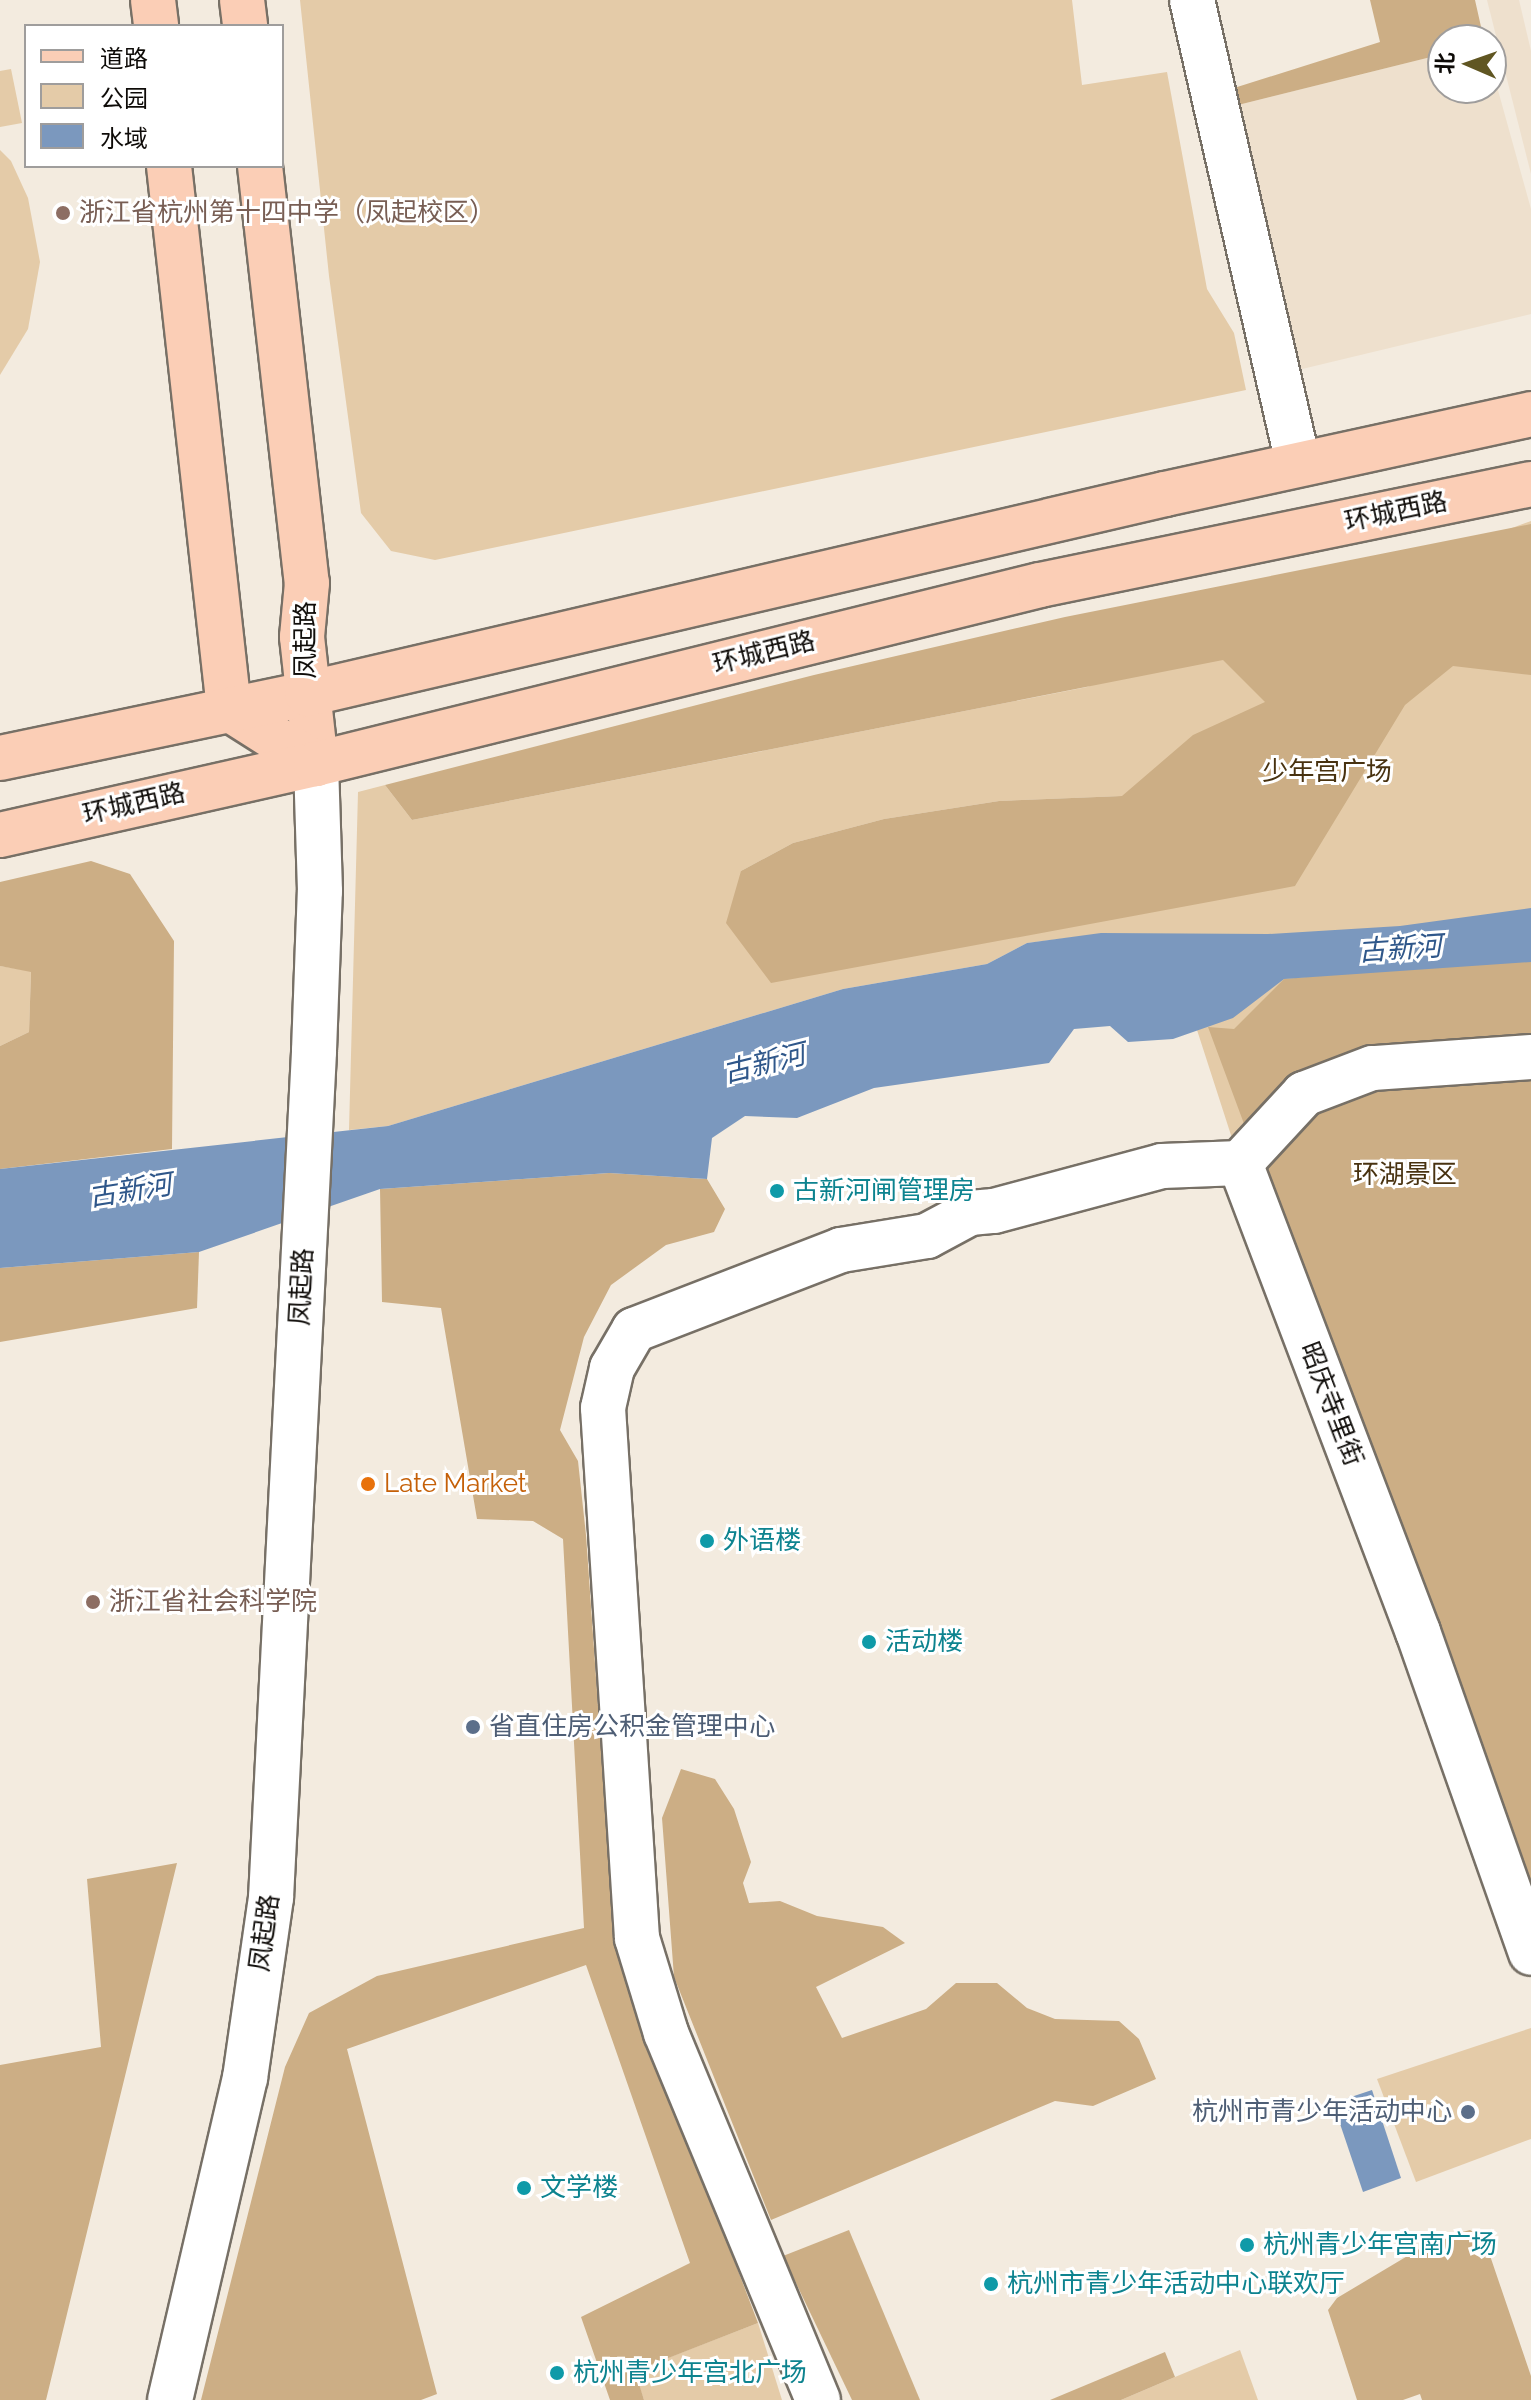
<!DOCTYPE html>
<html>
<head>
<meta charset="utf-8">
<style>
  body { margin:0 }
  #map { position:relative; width:1531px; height:2400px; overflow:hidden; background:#f3ebdf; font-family:Raleway,"Noto Sans SC",sans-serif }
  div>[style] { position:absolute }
  .commercial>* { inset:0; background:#eee0cd }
  .green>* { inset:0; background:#e4cba8 }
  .forest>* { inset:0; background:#ccae85 }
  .water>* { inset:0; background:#7b98be }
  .roads { filter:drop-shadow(2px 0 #777066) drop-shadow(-2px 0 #777066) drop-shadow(0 2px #777066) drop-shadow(0 -2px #777066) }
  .minor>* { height:44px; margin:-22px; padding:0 22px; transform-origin:22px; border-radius:22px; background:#fff }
  .major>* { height:44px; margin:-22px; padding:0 22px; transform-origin:22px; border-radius:22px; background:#fbceb6 }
  .dots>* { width:22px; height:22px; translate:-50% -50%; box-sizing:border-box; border:4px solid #fff; border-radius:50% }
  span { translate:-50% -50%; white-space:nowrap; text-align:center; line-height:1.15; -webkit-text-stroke:6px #fff; paint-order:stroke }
  .education-label { font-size:26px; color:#785e54 }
  .left { translate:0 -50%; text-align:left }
  .street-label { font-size:26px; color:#0e0b08 }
  .park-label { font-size:26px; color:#483210 }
  .culture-label { font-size:26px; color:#0d838f }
  .food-label { font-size:26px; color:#c56008 }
  .service-label { font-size:26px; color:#4e5e75 }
  .right { translate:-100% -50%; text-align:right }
  .water-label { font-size:28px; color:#2f578a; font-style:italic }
  .legend { position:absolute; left:24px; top:24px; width:260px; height:144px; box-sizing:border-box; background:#fff; border:2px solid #9f9d9c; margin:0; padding:10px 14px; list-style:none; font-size:24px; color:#0e0b08 }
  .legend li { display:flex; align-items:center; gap:16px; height:40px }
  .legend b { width:40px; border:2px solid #9f9d9c }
  .north { position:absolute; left:1427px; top:24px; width:80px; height:80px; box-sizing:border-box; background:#fff; border:2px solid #9f9d9c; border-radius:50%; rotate:272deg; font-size:22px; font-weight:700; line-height:32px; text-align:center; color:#0e0b08 }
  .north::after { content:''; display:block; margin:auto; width:28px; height:36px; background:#605622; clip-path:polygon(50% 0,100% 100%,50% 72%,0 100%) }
</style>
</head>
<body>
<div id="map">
  <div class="commercial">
    <div style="clip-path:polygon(1487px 0,1519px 0,1531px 51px,1531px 174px)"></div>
    <div style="clip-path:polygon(1443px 54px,1443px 88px,1491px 88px,1491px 65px,1531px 209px,1531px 314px,1298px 370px,1238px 105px)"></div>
  </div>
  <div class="green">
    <div style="clip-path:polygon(300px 0,1072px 0,1082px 85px,1167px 72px,1207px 289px,1234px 333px,1246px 390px,435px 560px,391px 551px,361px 513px,329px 276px)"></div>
    <div style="clip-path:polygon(11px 69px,22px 123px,0 127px,0 71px)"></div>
    <div style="clip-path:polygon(0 150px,11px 161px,28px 198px,40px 262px,28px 329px,0 375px)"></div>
    <div style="clip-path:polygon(evenodd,1531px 521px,1531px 1953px,1240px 1163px,1166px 934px,1101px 934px,1027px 943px,987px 964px,843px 989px,388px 1126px,349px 1130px,358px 792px,385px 785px,412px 820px,1087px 687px,1531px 521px,1122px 796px,741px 871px,793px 843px,884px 819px,999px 801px,1122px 796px)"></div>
    <div style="clip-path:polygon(0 966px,31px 971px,29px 1032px,0 1046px)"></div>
    <div style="clip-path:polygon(1531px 2028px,1531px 2139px,1416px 2182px,1377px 2079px)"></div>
    <div style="clip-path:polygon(758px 2323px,782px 2400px,644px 2400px,634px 2371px)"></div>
    <div style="clip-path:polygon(1240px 2350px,1258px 2400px,1121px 2400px,1175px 2377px)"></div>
  </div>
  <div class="forest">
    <div style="clip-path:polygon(1370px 0,1475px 0,1484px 40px,1443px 40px,1443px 54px,1238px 105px,1234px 88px,1380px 42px)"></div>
    <div style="clip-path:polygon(1531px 524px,1531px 675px,1453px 666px,1405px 705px,1295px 886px,771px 983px,726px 923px,741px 871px,793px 843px,884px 819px,999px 801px,1122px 796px,1193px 735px,1265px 702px,1223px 660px,412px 820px,385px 785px,814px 675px,1065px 617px)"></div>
    <div style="clip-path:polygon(91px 861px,130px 874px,174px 941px,172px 1149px,0 1169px,0 1046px,29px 1032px,31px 972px,0 966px,0 882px)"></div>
    <div style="clip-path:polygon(1500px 960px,1531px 962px,1531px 1895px,1208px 1027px,1234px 1029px,1284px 979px)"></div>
    <div style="clip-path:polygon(609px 1173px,707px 1179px,725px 1209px,714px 1232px,666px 1245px,611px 1285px,584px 1337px,560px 1430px,578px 1461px,586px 1535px,615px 1948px,758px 2323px,635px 2371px,644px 2400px,610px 2400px,581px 2317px,690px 2263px,586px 1965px,347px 2049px,437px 2394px,421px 2400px,201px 2400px,285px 2067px,309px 2013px,377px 1976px,584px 1928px,563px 1539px,533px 1521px,477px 1519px,441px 1308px,382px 1302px,380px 1189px)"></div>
    <div style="clip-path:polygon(199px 1252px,197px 1308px,0 1342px,0 1268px)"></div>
    <div style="clip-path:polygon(681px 1769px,715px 1779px,734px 1809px,751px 1862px,743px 1883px,749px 1903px,780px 1901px,817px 1916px,883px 1927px,905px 1943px,816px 1987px,842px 2038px,926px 2009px,956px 1983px,997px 1983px,1027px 2008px,1055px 2019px,1119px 2021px,1139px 2039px,1156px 2079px,1093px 2106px,1055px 2101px,771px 2220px,674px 1977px,662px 1818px)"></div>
    <div style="clip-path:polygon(177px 1863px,46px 2400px,0 2400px,0 2065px,101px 2047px,87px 1879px)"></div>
    <div style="clip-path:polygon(849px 2230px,920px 2400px,852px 2400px,783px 2256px)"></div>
    <div style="clip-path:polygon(1470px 2230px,1484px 2238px,1531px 2376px,1531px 2400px,1422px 2400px,1420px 2394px,1403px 2400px,1357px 2400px,1328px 2310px,1337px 2298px,1436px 2239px)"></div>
    <div style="clip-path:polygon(1165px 2352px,1175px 2377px,1121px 2400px,1050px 2400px)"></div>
  </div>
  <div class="water">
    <div style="clip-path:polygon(1531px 908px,1531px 962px,1284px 979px,1233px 1018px,1173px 1039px,1128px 1042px,1110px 1026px,1074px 1029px,1049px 1063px,874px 1088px,797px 1118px,745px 1116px,712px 1138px,707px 1179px,609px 1173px,380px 1189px,199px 1252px,0 1268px,0 1169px,388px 1126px,843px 989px,987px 964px,1027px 943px,1101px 933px,1268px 934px,1400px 926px)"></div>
    <div style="clip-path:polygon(1372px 2090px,1401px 2178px,1363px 2192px,1333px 2103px)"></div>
  </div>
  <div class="roads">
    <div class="minor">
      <div style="left:1192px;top:0;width:475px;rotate:77.1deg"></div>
      <div style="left:1531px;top:1057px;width:159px;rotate:176deg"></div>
      <div style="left:1372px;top:1068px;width:73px;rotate:159.1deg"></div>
      <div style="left:1304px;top:1094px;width:94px;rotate:132.8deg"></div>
      <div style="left:1240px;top:1163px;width:502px;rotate:69.22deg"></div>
      <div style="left:1418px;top:1632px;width:340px;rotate:70.6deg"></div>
      <div style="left:170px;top:2400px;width:331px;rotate:-76.9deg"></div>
      <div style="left:245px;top:2078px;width:182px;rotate:-81.8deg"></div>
      <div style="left:271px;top:1898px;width:848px;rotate:-87.09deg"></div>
      <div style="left:314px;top:1051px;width:160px;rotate:-87.9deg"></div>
      <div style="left:320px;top:891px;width:127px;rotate:-91.8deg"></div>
      <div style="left:818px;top:2400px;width:397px;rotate:-112.5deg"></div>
      <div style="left:666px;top:2033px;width:99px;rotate:-107deg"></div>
      <div style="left:637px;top:1938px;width:531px;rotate:-93.67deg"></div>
      <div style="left:603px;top:1408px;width:41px;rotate:-77.3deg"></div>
      <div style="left:612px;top:1368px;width:44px;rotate:-59.9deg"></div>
      <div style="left:634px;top:1330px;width:222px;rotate:-21.1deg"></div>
      <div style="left:841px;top:1250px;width:87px;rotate:-9.2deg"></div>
      <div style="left:927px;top:1236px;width:49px;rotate:-28.1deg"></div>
      <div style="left:970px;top:1213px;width:24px;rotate:-5deg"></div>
      <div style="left:994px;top:1211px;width:174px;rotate:-15deg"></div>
      <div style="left:1162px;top:1166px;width:78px;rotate:-2.2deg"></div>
    </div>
    <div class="major">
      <div style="left:153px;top:0;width:26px;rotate:83deg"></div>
      <div style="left:242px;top:0;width:26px;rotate:83deg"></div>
      <div style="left:169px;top:166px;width:546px;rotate:83.69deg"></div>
      <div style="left:260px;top:166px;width:420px;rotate:83.6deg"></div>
      <div style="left:307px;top:583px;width:54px;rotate:95.3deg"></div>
      <div style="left:302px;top:637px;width:128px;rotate:83.7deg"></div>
      <div style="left:229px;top:709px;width:103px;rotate:32.3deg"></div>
      <div style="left:0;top:758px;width:314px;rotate:-11.8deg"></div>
      <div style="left:307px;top:694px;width:881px;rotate:-13.12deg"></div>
      <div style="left:1165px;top:494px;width:375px;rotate:-12.3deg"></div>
      <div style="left:0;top:835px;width:324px;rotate:-12.7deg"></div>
      <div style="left:316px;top:764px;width:746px;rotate:-13.89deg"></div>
      <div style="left:1040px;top:585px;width:501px;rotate:-11.62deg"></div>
    </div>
  </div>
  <div class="dots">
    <div style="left:63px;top:213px;background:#8d6e63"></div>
    <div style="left:777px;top:1191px;background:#0f9aa8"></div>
    <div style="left:368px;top:1484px;background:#e8710a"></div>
    <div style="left:707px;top:1541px;background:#0f9aa8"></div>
    <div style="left:93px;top:1602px;background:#8d6e63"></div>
    <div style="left:869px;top:1642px;background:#0f9aa8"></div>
    <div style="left:473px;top:1727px;background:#5c6f8a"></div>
    <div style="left:1468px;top:2112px;background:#5c6f8a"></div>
    <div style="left:524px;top:2188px;background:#0f9aa8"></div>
    <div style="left:1247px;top:2245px;background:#0f9aa8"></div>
    <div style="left:991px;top:2284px;background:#0f9aa8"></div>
    <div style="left:557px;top:2373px;background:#0f9aa8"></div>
  </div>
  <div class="education-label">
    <span class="left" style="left:79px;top:213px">浙江省杭州第十四中学（凤起校区）</span>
    <span class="left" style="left:109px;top:1602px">浙江省社会科学院</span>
  </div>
  <div class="street-label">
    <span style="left:1396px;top:512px;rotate:-12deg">环城西路</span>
    <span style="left:306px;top:640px;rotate:-90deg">凤起路</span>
    <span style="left:764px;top:653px;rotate:-14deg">环城西路</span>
    <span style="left:134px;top:804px;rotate:-13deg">环城西路</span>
    <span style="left:302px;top:1287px;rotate:-87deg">凤起路</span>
    <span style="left:1331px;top:1404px;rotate:69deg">昭庆寺里街</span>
    <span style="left:265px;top:1933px;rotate:-82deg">凤起路</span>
  </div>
  <div class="park-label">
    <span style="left:1327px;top:772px">少年宫广场</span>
    <span style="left:1405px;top:1175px">环湖景区</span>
  </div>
  <div class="culture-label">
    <span class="left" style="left:793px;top:1191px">古新河闸管理房</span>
    <span class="left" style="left:723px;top:1541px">外语楼</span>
    <span class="left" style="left:885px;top:1642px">活动楼</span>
    <span class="left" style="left:540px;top:2188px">文学楼</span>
    <span class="left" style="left:1263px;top:2245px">杭州青少年宫南广场</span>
    <span class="left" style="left:1007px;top:2284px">杭州市青少年活动中心联欢厅</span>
    <span class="left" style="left:573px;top:2373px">杭州青少年宫北广场</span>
  </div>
  <div class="food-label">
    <span class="left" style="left:384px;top:1484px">Late Market</span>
  </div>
  <div class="service-label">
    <span class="left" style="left:489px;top:1727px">省直住房公积金管理中心</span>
    <span class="right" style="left:1452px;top:2112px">杭州市青少年活动中心</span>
  </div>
  <div class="water-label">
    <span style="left:1400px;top:949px;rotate:-4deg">古新河</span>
    <span style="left:764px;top:1064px;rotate:-14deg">古新河</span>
    <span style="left:130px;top:1191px;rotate:-9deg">古新河</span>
  </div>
  <ul class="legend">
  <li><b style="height:10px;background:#fbceb6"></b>道路</li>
  <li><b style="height:22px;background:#e4cba8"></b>公园</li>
  <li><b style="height:22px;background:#7b98be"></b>水域</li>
  </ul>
  <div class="north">北</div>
</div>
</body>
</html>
